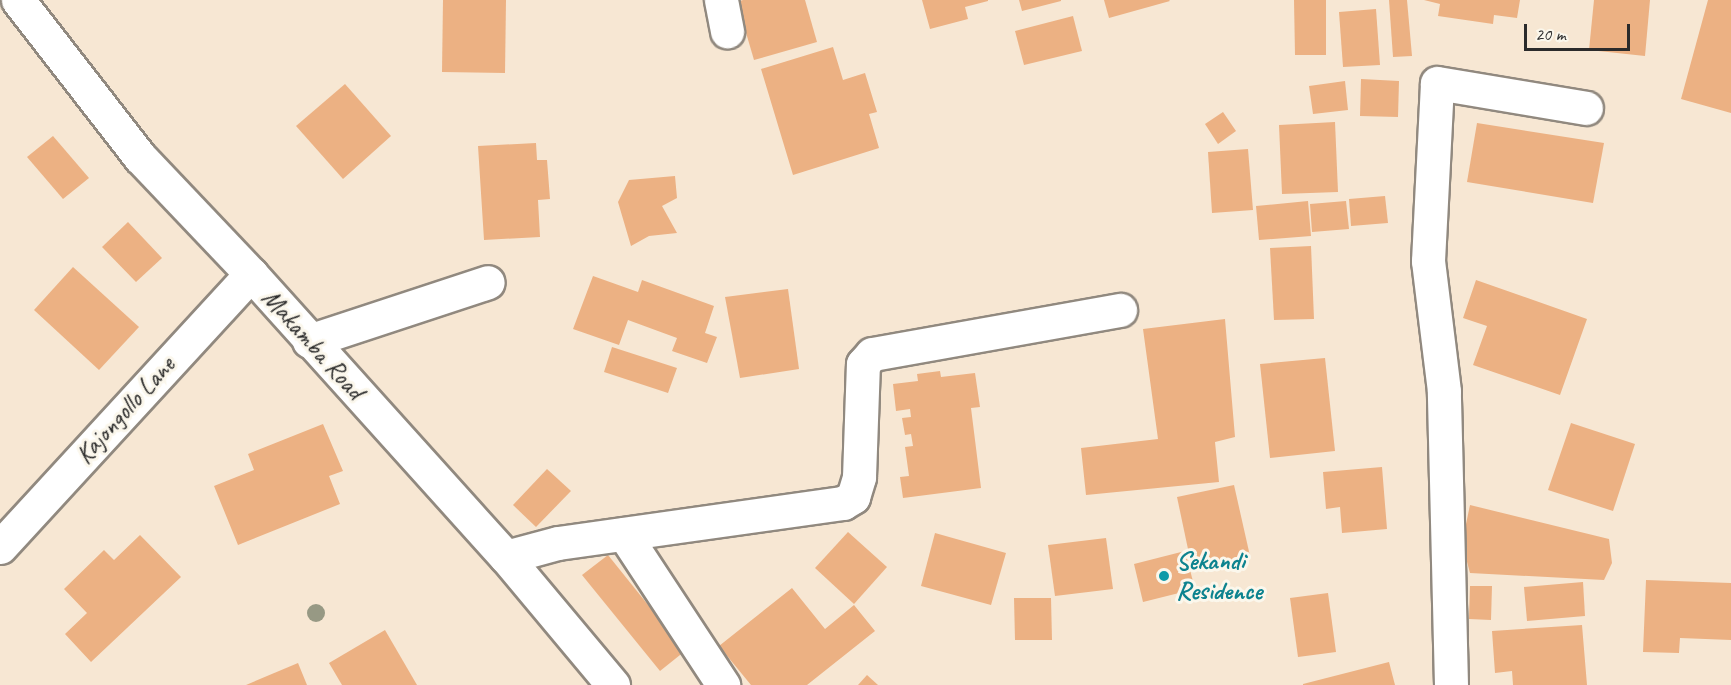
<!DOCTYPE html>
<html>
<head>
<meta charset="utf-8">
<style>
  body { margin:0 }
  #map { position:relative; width:1731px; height:685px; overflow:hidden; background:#f7e7d3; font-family:Caveat,sans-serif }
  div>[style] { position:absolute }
  .building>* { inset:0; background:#ecb183 }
  .roads { filter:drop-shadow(2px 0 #91897f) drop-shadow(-2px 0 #91897f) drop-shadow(0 2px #91897f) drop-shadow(0 -2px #91897f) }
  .minor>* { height:33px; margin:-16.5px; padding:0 16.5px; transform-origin:16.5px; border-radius:16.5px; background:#fff }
  .trees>* { width:18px; height:18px; margin:-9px; border-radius:50%; background:#979984 }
  .dots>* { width:16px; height:16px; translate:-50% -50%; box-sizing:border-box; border:3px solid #fbf7ec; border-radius:50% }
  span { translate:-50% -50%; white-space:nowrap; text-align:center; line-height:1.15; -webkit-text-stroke:6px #fbf7ec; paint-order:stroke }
  .street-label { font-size:26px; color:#2b2b2b }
  .culture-label { font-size:26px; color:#0d838f; font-weight:700 }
  .left { translate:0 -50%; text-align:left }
  .scale { position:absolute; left:1524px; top:24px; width:106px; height:27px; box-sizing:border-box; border:3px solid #2b2b2b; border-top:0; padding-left:8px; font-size:18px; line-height:21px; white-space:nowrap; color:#2b2b2b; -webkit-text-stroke:4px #fbf7ec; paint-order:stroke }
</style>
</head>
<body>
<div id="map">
  <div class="building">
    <div style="clip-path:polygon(443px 0,506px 0,505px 73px,442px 72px)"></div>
    <div style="clip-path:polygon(743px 0,805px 0,817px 42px,754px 60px,737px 2px)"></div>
    <div style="clip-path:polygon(922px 0,988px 0,988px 1px,965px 7px,968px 19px,930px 29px)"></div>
    <div style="clip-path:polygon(1019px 0,1061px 0,1061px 1px,1022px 11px)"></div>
    <div style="clip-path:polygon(1104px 0,1169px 0,1170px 1px,1109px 18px)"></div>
    <div style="clip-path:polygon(1294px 0,1326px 0,1326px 55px,1295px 55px)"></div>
    <div style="clip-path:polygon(1389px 0,1407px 0,1412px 56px,1393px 57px)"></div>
    <div style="clip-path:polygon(1424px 0,1520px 0,1517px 18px,1494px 15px,1493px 24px,1438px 16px,1440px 4px)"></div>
    <div style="clip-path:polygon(1594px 0,1650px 0,1645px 56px,1589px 50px)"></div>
    <div style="clip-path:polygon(1708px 0,1731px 0,1731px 113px,1681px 99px)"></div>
    <div style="clip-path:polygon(1376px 9px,1380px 65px,1343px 67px,1339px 12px)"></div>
    <div style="clip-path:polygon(1073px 16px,1082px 51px,1024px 65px,1015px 31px)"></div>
    <div style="clip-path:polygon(833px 47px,843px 80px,865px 73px,877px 112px,869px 114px,879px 148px,793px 175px,761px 69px)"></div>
    <div style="clip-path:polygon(1361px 79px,1399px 81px,1398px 117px,1360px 116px)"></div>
    <div style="clip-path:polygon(1345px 81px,1348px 110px,1313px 114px,1309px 86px)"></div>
    <div style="clip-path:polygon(345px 84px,391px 136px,343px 179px,296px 126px)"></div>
    <div style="clip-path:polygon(1223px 112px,1236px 131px,1218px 144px,1205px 124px)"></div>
    <div style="clip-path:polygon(1335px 122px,1338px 192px,1282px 194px,1279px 125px)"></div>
    <div style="clip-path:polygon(1477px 123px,1604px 143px,1593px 203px,1467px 182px)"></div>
    <div style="clip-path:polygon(53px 136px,89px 178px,63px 199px,27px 157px)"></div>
    <div style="clip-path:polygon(536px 143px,537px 160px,547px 160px,550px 199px,538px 200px,540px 237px,484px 240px,478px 146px)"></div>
    <div style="clip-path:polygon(1248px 149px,1253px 210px,1212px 213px,1208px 152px)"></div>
    <div style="clip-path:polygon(675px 176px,677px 198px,662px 206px,677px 233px,649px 236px,631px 246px,618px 202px,629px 180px)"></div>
    <div style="clip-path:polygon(1385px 196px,1388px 223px,1351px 226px,1349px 199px)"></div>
    <div style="clip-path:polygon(1308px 201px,1311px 236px,1259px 240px,1256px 206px)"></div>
    <div style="clip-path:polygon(1346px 201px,1349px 229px,1312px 232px,1310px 204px)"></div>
    <div style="clip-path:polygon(128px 222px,162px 258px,136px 282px,102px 247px)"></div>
    <div style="clip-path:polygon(1311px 246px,1314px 319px,1274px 320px,1270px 248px)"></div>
    <div style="clip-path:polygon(73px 267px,139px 327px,99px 370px,34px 310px)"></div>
    <div style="clip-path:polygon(593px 276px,638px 292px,642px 280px,714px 306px,705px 333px,717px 337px,707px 363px,672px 351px,677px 338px,628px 320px,619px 345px,573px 329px)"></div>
    <div style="clip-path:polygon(1476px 280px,1587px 319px,1560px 395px,1473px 365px,1487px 326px,1463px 318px)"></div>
    <div style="clip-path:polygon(788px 289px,799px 369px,740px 378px,725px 297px)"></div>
    <div style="clip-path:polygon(1225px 319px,1235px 437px,1215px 442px,1219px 482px,1086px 495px,1081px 448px,1158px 439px,1143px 329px)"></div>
    <div style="clip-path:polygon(612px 347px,677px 368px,668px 393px,604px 372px)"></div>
    <div style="clip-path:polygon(1325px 358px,1335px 451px,1270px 458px,1260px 364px)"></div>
    <div style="clip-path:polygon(940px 371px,941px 377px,975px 373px,980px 407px,971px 408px,981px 488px,903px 498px,900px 477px,909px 476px,905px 447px,913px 446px,911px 434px,905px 435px,902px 418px,911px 417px,910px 409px,896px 411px,893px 384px,918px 381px,917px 374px)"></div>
    <div style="clip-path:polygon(1571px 423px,1635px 444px,1613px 511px,1548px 490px)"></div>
    <div style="clip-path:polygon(323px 424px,343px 471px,329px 476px,340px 504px,238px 545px,214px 486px,254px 470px,248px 454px)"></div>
    <div style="clip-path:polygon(1382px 467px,1387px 529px,1342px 533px,1340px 507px,1326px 509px,1323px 472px)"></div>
    <div style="clip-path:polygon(547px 469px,571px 491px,536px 527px,513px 505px)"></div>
    <div style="clip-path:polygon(1234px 485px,1250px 556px,1192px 568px,1177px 497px)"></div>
    <div style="clip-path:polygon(1470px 505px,1609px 539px,1612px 563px,1604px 580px,1470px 573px,1462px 543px)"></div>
    <div style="clip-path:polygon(848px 532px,887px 567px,854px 604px,815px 568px)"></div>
    <div style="clip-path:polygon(935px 533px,1006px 553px,991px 605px,921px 586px)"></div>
    <div style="clip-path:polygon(140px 535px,181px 577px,91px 662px,65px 634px,87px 613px,64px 589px,104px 550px,114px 560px)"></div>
    <div style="clip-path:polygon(1106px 538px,1113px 589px,1055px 596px,1048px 545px)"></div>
    <div style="clip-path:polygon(1185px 551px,1195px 589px,1143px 602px,1134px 564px)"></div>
    <div style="clip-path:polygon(608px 555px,685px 651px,660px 671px,582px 575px)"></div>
    <div style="clip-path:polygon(1646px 580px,1731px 583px,1731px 640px,1680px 638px,1679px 653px,1643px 652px)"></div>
    <div style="clip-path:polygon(1583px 582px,1585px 616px,1527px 621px,1524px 587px)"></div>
    <div style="clip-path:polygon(1470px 586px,1492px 586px,1491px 620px,1469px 619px)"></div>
    <div style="clip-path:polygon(792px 588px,825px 629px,854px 605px,875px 631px,807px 685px,751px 685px,719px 646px)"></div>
    <div style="clip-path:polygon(1328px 593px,1336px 652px,1298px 657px,1290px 598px)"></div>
    <div style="clip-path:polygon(1014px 598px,1051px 598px,1052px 640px,1015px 640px)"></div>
    <div style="clip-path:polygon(1582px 625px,1587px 685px,1513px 685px,1512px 671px,1495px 673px,1492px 631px)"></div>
    <div style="clip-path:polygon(385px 630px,417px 685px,342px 685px,329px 663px)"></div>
    <div style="clip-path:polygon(1389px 662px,1395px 685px,1303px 685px,1303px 684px)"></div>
    <div style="clip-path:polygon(298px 663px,307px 685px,246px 685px)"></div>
    <div style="clip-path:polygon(867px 675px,878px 685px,858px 685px)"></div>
  </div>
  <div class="roads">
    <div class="minor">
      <div style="left:18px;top:0;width:199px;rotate:52.2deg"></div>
      <div style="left:140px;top:157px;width:161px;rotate:46.5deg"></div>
      <div style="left:251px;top:274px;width:381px;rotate:48deg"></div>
      <div style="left:506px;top:557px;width:167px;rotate:50.1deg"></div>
      <div style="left:721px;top:0;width:32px;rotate:79deg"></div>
      <div style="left:309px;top:341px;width:188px;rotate:-18.2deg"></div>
      <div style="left:624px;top:534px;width:181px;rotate:56.7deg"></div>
      <div style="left:0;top:547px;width:371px;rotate:-47.4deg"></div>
      <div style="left:506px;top:557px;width:54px;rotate:-15.1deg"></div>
      <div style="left:558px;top:543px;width:288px;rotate:-8deg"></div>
      <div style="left:843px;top:503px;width:12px;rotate:-31deg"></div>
      <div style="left:853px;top:497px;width:21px;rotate:-73deg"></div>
      <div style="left:859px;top:477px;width:113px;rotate:-88deg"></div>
      <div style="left:863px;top:364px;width:13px;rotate:-48deg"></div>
      <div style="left:872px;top:354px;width:252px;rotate:-10.1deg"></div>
      <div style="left:1451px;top:685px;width:294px;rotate:-91.4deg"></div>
      <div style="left:1444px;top:391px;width:131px;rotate:-97deg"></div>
      <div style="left:1428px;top:261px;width:178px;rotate:-87.1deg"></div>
      <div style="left:1437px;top:83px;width:151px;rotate:9.5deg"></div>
    </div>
  </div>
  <div class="trees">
    <div style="left:316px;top:613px"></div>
  </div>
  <div class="dots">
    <div style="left:1164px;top:576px;background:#0f9aa8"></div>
  </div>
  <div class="street-label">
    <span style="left:313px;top:344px;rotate:48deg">Makamba Road</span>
    <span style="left:125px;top:410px;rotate:-48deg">Kajongollo Lane</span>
  </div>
  <div class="culture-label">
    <span class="left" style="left:1176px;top:576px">Sekandi<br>Residence</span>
  </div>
  <div class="scale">20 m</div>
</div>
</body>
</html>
